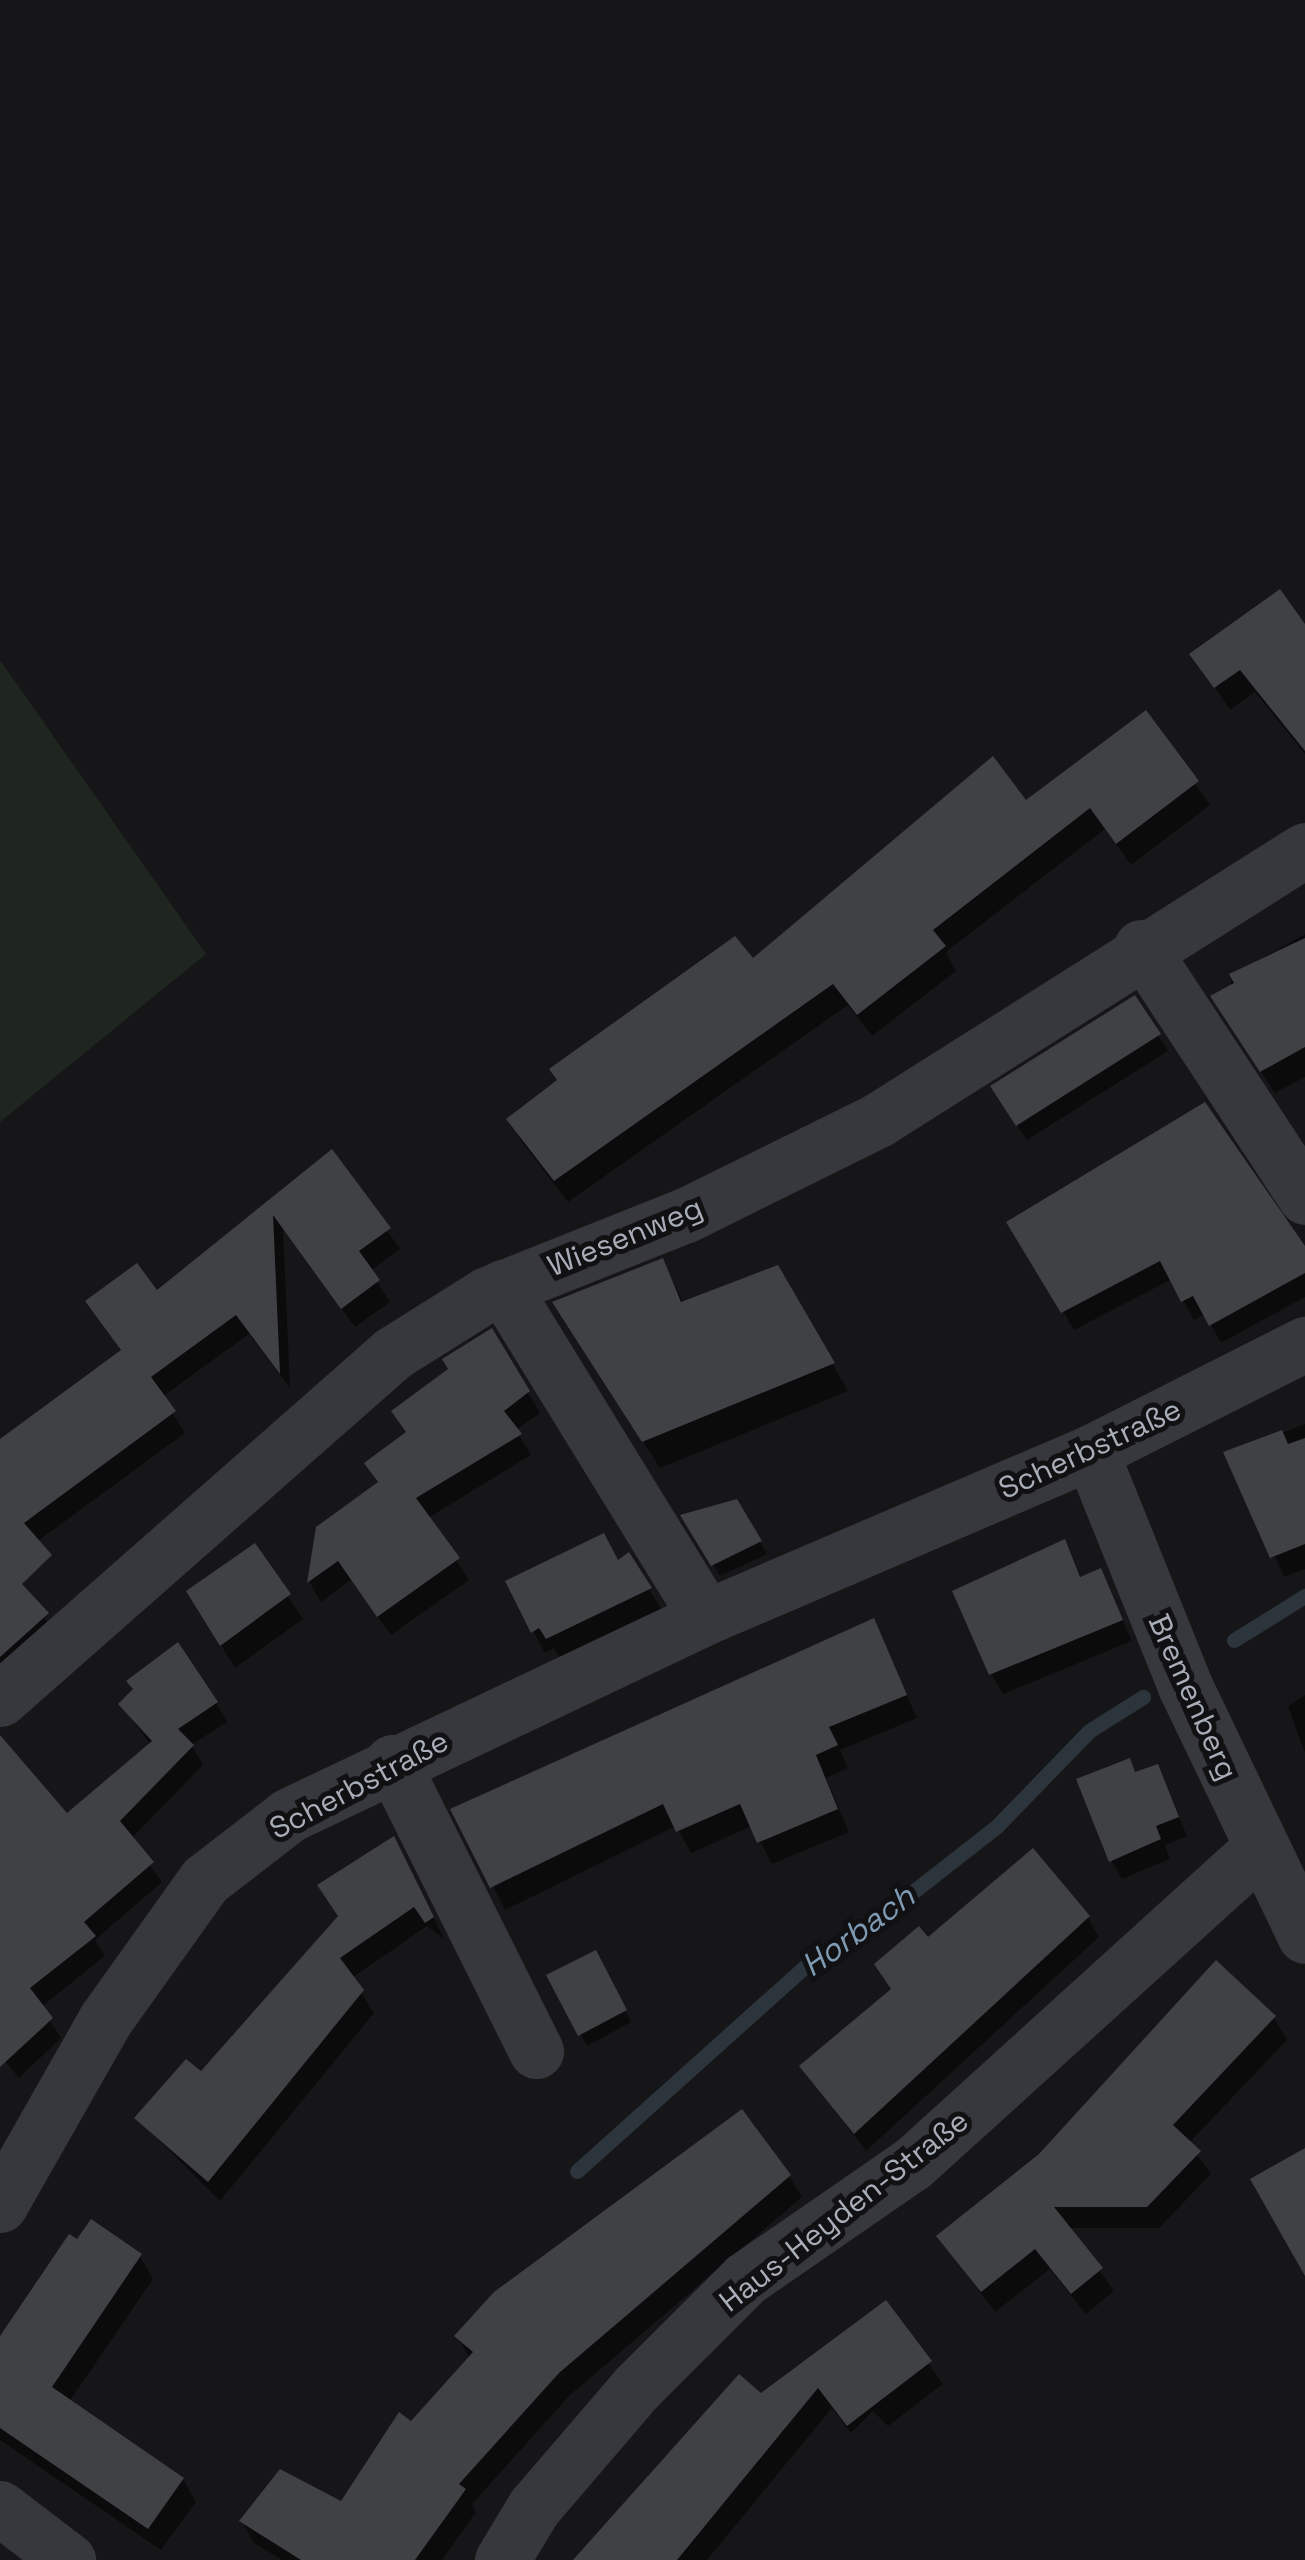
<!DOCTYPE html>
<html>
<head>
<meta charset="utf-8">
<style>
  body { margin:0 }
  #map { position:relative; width:1305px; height:2560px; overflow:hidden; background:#161618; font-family:"Space Grotesk",sans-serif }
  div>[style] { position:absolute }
  .green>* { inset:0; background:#1e261f }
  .shadow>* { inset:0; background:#0007 }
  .stream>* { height:15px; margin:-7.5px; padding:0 7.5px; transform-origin:7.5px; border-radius:7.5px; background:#2c353c }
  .building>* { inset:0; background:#404145 }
  .minor>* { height:55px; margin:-27.5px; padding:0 27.5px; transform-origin:27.5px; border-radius:27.5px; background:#37383d }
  span { translate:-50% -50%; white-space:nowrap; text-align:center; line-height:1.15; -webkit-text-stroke:10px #111113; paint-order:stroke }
  .street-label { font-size:30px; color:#a8adb8 }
  .water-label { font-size:32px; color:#7f9bb3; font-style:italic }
</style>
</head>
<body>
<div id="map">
  <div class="green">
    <div style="clip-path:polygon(0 660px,206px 954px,0 1122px)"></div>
  </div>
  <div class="shadow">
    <div style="clip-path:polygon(1305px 627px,1305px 754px,1255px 692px,1230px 710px,1193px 654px)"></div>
    <div style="clip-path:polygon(1145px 714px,1210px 805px,1131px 865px,1105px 829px,946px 952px,956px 971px,872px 1036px,848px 1005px,568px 1202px,522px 1142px,509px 1119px,752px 962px,1025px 803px)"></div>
    <div style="clip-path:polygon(1305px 934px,1305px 1077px,1275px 1093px,1226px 1019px,1232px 975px)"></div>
    <div style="clip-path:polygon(1134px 998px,1168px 1051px,1027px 1140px,1002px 1103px)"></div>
    <div style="clip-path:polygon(332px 1152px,400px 1249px,370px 1271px,390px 1302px,355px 1327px,283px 1228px,290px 1388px,249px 1334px,162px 1397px,185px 1433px,16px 1557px,0 1539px,0 1477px,122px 1352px,88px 1301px,157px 1294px)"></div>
    <div style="clip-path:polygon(1010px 1222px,1305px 1253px,1305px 1297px,1221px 1343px,1205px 1314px,1194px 1320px,1172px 1279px,1074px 1330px)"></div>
    <div style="clip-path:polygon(662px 1261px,684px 1303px,777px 1268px,848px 1391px,660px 1468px,571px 1330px)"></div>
    <div style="clip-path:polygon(491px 1331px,540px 1413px,516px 1430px,531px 1455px,428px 1518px,469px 1580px,391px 1635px,351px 1580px,321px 1602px,310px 1583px,318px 1528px,379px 1484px,367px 1464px,407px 1434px)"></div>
    <div style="clip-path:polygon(1305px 1424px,1305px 1569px,1284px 1577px,1227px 1454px)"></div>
    <div style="clip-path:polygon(736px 1502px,767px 1554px,720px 1576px,684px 1517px)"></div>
    <div style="clip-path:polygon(1064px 1543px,1082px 1579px,1100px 1571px,1132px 1641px,1003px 1694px,991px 1674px)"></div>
    <div style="clip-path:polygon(254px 1546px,303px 1619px,235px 1668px,203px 1615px)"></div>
    <div style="clip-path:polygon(628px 1555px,662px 1610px,560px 1659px,554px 1648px,545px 1653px,533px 1631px)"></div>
    <div style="clip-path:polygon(0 1565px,59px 1636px,0 1691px)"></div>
    <div style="clip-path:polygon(873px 1621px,917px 1718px,840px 1750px,848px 1768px,826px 1778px,849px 1832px,772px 1864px,752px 1826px,691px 1853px,676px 1826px,505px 1910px,454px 1810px)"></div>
    <div style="clip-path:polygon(1305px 1695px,1305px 1753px,1288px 1706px)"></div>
    <div style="clip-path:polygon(216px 1703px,227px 1722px,191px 1745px,203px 1765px,131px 1839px,162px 1882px,95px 1940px,105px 1956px,41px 2007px,61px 2038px,19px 2078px,0 2055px,0 1748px,67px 1817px,151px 1745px,121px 1704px)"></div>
    <div style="clip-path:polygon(1129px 1761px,1136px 1774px,1157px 1767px,1187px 1836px,1165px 1845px,1170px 1859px,1122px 1879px,1111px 1860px)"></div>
    <div style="clip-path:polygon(405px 1859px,444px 1939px,427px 1926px,352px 1978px,374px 2013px,220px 2201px,137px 2118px,201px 2075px)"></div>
    <div style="clip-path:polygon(1088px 1918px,1099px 1937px,866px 2151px,802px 2067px,893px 1991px,928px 1941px)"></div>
    <div style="clip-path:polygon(595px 1954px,631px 2022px,587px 2046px,550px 1976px)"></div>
    <div style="clip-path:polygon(1274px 2018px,1287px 2040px,1189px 2143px,1211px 2174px,1159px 2228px,1068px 2228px,1114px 2291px,1086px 2314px,1050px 2269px,995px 2312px,939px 2237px)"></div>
    <div style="clip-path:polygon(789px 2176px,802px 2197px,570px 2395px,472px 2504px,476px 2512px,442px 2560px,282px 2560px,254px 2543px,242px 2521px,342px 2504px,470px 2359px,457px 2337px)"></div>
    <div style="clip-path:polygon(140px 2256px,153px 2279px,69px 2402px,183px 2479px,196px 2502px,161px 2550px,0 2440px,0 2340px)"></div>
    <div style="clip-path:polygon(886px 2303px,943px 2384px,888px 2426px,873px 2411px,851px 2433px,832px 2408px,707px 2560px,574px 2560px,761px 2396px)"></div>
  </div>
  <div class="stream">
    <div style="left:1234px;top:1640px;width:84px;rotate:-31.8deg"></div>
    <div style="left:577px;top:2171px;width:313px;rotate:-41.9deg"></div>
    <div style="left:810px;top:1962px;width:23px;rotate:-18deg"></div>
    <div style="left:832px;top:1955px;width:209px;rotate:-38deg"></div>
    <div style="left:997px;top:1826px;width:132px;rotate:-45.9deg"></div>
    <div style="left:1089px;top:1731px;width:64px;rotate:-32.2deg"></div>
  </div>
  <div class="building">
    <div style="clip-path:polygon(1280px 589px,1305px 624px,1305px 751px,1240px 670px,1214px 688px,1189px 654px)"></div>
    <div style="clip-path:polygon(1146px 710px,1199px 781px,1116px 844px,1090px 808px,933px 930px,946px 946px,857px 1015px,833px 984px,554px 1181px,506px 1119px,557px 1080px,549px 1069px,735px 936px,753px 958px,993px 756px,1026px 800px)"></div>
    <div style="clip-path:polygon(1305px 938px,1305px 1047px,1260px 1072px,1210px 996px,1234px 983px,1229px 974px)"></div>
    <div style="clip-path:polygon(1135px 995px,1161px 1034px,1016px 1126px,990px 1086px)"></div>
    <div style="clip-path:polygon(1205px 1102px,1305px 1246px,1305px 1273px,1209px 1326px,1193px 1296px,1181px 1302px,1160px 1261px,1061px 1313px,1006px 1222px)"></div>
    <div style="clip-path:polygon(332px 1149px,391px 1228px,359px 1251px,380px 1280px,341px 1309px,273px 1215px,280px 1374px,236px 1315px,151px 1377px,176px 1411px,24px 1523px,52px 1555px,22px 1584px,49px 1613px,0 1657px,0 1439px,121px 1350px,85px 1301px,137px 1263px,157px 1290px)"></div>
    <div style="clip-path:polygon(663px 1258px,681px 1302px,778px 1265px,835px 1363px,642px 1442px,552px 1302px)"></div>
    <div style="clip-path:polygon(492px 1328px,530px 1391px,504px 1411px,522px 1434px,416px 1498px,460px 1558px,377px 1617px,338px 1561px,307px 1583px,316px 1527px,378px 1482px,364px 1463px,406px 1432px,391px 1411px,448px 1369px,442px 1359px)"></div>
    <div style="clip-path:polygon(1282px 1430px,1288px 1444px,1305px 1438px,1305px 1544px,1270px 1558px,1223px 1452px)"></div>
    <div style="clip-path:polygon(737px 1499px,762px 1541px,711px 1566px,680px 1515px)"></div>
    <div style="clip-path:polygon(604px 1533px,618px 1560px,629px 1552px,652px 1588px,546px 1639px,539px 1628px,531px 1633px,505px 1581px)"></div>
    <div style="clip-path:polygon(1065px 1539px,1080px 1577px,1101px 1568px,1123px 1620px,989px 1675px,952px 1591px)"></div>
    <div style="clip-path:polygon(255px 1543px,291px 1594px,220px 1646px,186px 1591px)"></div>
    <div style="clip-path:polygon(874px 1618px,907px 1695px,829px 1727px,838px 1745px,816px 1755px,838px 1809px,757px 1843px,740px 1804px,676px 1832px,663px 1804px,490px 1888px,450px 1809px)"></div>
    <div style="clip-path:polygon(178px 1642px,218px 1702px,178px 1729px,194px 1745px,120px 1821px,154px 1862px,84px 1922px,96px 1936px,30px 1988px,53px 2018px,0 2067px,0 1735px,67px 1813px,152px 1741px,118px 1704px,133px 1689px,126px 1681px)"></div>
    <div style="clip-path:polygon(1130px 1758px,1135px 1772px,1158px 1764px,1179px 1817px,1156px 1826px,1161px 1839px,1109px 1862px,1076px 1779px)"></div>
    <div style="clip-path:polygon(394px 1836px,434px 1917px,425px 1923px,414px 1907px,340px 1958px,364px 1990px,208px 2182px,134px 2118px,186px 2059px,201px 2071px,338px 1916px,317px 1885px)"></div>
    <div style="clip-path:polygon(1033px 1848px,1090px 1916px,854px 2134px,799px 2066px,891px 1989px,874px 1964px,919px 1926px,928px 1937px)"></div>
    <div style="clip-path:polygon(596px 1950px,627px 2010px,578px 2036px,546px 1975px)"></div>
    <div style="clip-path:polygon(1216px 1960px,1276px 2016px,1173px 2125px,1201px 2151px,1147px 2207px,1054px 2207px,1103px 2268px,1071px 2294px,1035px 2249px,981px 2292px,936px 2236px,1039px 2154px)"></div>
    <div style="clip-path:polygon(742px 2109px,791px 2175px,559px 2373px,459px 2484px,466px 2489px,415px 2560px,301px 2560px,239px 2521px,280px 2469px,341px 2501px,399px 2412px,411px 2421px,473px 2352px,454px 2336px,494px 2292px)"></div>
    <div style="clip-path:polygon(1305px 2148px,1305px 2276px,1250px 2179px)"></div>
    <div style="clip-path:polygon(91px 2219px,142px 2254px,52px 2387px,184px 2478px,148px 2529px,0 2428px,0 2336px,69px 2234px,77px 2239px)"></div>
    <div style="clip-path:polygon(886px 2300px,932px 2361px,847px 2426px,818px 2388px,677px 2560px,573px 2560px,739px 2374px,761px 2393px)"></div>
  </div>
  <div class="minor">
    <div style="left:1141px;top:947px;width:299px;rotate:56.7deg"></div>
    <div style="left:503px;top:1287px;width:387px;rotate:58.4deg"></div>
    <div style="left:1091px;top:1452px;width:252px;rotate:68.1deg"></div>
    <div style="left:1185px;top:1686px;width:277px;rotate:64.4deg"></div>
    <div style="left:0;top:1699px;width:524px;rotate:-41.36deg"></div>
    <div style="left:393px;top:1353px;width:111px;rotate:-32.1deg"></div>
    <div style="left:487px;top:1294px;width:214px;rotate:-21.7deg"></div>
    <div style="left:686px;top:1215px;width:214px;rotate:-26.3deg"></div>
    <div style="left:878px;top:1120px;width:505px;rotate:-32.31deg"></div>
    <div style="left:392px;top:1762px;width:323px;rotate:63.5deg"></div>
    <div style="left:0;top:2205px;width:213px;rotate:-60.4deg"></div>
    <div style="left:105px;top:2020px;width:172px;rotate:-54.5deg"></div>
    <div style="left:205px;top:1880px;width:106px;rotate:-37.7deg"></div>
    <div style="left:289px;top:1815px;width:462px;rotate:-25.4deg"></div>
    <div style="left:706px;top:1617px;width:419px;rotate:-23.2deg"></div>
    <div style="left:1091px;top:1452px;width:240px;rotate:-26.8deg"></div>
    <div style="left:0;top:2508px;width:86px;rotate:37.4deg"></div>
    <div style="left:502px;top:2560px;width:62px;rotate:-58.9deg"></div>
    <div style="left:534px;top:2507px;width:157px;rotate:-49.4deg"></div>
    <div style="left:636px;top:2388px;width:154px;rotate:-45deg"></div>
    <div style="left:745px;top:2279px;width:203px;rotate:-34.6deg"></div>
    <div style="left:912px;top:2164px;width:469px;rotate:-42.2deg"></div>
  </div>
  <div class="street-label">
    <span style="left:625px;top:1237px;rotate:-22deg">Wiesenweg</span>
    <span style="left:1090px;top:1449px;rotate:-25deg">Scherbstraße</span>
    <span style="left:1193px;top:1697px;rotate:66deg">Bremenberg</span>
    <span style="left:359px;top:1785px;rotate:-28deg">Scherbstraße</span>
    <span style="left:844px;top:2211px;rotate:-38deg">Haus-Heyden-Straße</span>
  </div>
  <div class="water-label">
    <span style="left:858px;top:1931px;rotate:-36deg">Horbach</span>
  </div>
</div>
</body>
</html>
